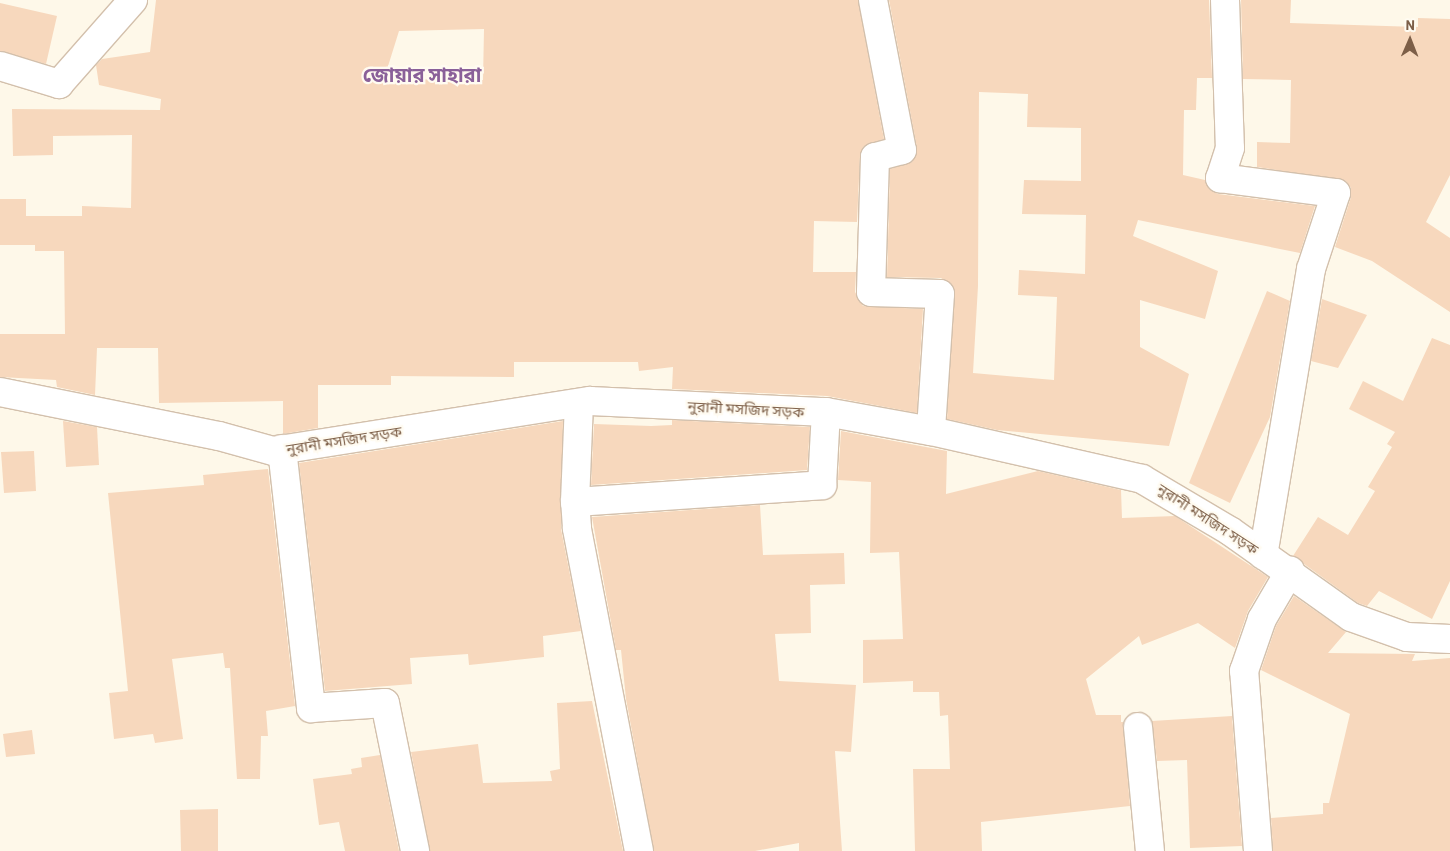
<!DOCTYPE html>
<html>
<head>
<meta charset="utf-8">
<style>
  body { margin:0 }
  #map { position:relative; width:1450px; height:851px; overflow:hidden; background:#fef8e9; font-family:Barlow,"Noto Sans Bengali",sans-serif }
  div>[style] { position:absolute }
  .building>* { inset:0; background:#f7d8bd }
  .roads { filter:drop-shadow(1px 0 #d3c0ac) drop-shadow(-1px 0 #d3c0ac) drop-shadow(0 1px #d3c0ac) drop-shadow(0 -1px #d3c0ac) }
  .minor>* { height:28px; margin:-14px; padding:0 14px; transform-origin:14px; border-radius:14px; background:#fff }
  span { translate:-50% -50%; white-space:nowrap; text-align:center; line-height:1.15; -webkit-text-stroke:4.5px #fffbf1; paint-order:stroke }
  .street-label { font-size:15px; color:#7d5f48 }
  .district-label { font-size:20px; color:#8a6099; font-weight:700 }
  .north { position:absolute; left:1385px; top:15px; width:50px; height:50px; -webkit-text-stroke:4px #fffbf1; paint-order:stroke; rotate:1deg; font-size:14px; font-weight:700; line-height:20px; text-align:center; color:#7d5f48 }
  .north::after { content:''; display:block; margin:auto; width:18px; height:22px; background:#7d5f48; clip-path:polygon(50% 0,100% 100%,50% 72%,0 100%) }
</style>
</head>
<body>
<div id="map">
  <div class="building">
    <div style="clip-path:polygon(evenodd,156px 0,858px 0,884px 139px,863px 147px,860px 156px,857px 222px,814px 221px,813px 272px,856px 272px,855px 292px,863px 306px,923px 309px,917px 413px,827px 396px,672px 389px,673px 367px,639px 371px,638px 362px,514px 362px,514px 377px,391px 376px,391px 385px,318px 385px,318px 428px,283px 434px,283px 401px,159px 403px,158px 348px,97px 348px,95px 395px,57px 387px,56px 380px,0 377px,0 334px,65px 334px,64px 251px,35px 251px,35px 245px,0 245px,0 199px,26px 199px,26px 216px,82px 216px,82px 206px,131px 208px,132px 135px,53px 136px,53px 155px,13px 156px,12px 109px,160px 110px,161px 99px,99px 85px,96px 65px,102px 59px,150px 52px,156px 0,484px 29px,483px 80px,384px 79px,399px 31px,484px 29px)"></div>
    <div style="clip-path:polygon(evenodd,889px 0,1209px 0,1212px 78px,1197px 78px,1196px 110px,1184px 110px,1183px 175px,1205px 180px,1209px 189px,1218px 194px,1315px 206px,1300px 253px,1138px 220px,1133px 236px,1218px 271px,1205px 319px,1140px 300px,1140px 347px,1189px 374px,1169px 446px,997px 430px,947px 419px,954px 287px,941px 278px,887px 277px,890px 169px,912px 162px,917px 148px,889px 0,979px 92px,1028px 94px,1027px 127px,1081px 128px,1081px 181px,1024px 180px,1022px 214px,1086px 215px,1085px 274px,1019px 270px,1018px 295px,1057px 297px,1054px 380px,973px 373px,978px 286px,979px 92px)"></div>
    <div style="clip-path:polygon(1241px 0,1291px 0,1290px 23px,1418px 27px,1418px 18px,1450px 19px,1450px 175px,1426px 222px,1450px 238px,1450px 312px,1372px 261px,1335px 247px,1351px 197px,1351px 188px,1346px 181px,1257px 167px,1257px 142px,1290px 143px,1291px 80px,1243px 79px)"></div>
    <div style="clip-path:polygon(0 3px,57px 16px,46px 64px,0 51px)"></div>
    <div style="clip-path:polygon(1267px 291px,1290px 301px,1270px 417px,1230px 503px,1189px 483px)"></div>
    <div style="clip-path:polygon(1322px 299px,1367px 315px,1338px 368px,1311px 361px)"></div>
    <div style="clip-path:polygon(1432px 338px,1450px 345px,1450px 581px,1432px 619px,1379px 591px,1367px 606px,1358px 603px,1293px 556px,1318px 517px,1348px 535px,1375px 491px,1368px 487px,1392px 447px,1387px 444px,1395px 432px,1349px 409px,1363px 381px,1403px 401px)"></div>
    <div style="clip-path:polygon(672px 420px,810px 427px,807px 470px,591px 485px,594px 424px,651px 426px,672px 425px)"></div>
    <div style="clip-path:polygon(63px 421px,97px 427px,99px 465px,66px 467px)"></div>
    <div style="clip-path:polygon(563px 421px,561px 529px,581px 631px,543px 636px,544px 657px,469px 665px,468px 654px,410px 658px,412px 684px,325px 691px,299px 463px)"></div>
    <div style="clip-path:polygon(841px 431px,947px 451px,946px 494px,1038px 471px,1121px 490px,1122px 518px,1175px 516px,1268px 577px,1248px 611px,1235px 648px,1198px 623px,1142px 645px,1139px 636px,1086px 679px,1096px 715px,1121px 715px,1121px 722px,1123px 722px,1130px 806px,981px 822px,982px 851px,915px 851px,913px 769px,950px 769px,948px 715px,940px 716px,939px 692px,913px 692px,913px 681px,863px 683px,863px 640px,903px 639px,899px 552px,870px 553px,871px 482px,838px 480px)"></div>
    <div style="clip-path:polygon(34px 451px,36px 491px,4px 493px,1px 452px)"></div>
    <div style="clip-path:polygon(268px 469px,295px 706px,266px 711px,268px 736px,261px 736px,260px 779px,237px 779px,230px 668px,225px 668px,223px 653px,172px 659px,183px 739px,155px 743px,153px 734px,114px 739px,109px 693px,128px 691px,108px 493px,204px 485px,203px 475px)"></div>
    <div style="clip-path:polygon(760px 505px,763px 555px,844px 553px,845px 584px,810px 585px,811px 633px,775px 634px,779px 681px,856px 685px,851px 752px,835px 751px,842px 851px,799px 851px,799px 843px,755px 851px,654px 851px,626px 699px,621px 650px,616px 650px,592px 517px)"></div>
    <div style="clip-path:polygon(1294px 596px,1346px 632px,1328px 653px,1415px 654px,1412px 661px,1450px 658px,1450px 851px,1273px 851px,1271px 818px,1323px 814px,1323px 803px,1329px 803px,1350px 714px,1261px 670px,1276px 626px)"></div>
    <div style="clip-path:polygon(592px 701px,623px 851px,430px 851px,411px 752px,478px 744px,483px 783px,552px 781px,550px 771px,560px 769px,557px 703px)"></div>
    <div style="clip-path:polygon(1232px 716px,1242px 846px,1190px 848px,1187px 760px,1157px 761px,1152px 721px)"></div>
    <div style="clip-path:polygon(32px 730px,35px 754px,6px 757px,3px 734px)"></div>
    <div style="clip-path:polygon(380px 755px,399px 851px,345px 851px,339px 822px,319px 825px,313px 779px,352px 774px,351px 769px,362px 767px,361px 758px)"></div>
    <div style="clip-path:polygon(218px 809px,218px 851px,181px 851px,180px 810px)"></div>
  </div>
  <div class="roads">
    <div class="minor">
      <div style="left:873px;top:0;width:153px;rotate:79.1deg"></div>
      <div style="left:902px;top:150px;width:28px;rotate:165deg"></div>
      <div style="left:875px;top:157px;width:135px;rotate:91.7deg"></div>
      <div style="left:871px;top:292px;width:69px;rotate:1.7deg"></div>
      <div style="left:940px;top:294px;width:137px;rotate:93.8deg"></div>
      <div style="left:1225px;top:0;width:148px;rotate:88.1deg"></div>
      <div style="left:1230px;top:148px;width:32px;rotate:108deg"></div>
      <div style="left:1220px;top:178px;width:117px;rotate:7.4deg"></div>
      <div style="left:1336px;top:193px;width:80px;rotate:108.2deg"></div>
      <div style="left:1311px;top:269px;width:290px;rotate:99.5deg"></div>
      <div style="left:0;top:66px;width:62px;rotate:17deg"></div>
      <div style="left:59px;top:84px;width:112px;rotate:-48.6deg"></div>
      <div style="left:0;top:392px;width:223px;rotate:11.4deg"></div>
      <div style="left:219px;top:436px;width:56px;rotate:15.5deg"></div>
      <div style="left:273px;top:451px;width:321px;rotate:-9deg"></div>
      <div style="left:590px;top:401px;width:236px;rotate:2.7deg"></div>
      <div style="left:826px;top:412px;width:107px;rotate:10.3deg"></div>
      <div style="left:931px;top:431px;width:216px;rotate:12.8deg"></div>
      <div style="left:1142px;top:479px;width:102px;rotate:30.6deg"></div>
      <div style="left:1230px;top:531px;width:148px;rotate:35.4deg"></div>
      <div style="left:1351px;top:617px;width:59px;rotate:19.7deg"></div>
      <div style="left:1407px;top:637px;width:43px;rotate:2.7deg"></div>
      <div style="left:282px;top:449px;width:261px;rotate:83.6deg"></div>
      <div style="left:311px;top:708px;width:74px;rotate:-3.9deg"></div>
      <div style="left:385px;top:703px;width:151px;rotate:78.5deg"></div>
      <div style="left:575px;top:502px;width:99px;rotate:-87.7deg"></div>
      <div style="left:1138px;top:727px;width:125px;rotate:84.5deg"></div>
      <div style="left:639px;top:851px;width:329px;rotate:-100.9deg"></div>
      <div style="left:577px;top:528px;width:26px;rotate:-94deg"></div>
      <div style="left:575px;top:502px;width:248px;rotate:-3.9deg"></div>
      <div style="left:822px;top:485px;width:73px;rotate:-86.9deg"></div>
      <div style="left:1258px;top:851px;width:181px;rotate:-94.4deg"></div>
      <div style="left:1244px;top:671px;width:55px;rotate:-70.9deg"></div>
      <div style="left:1262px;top:619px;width:56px;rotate:-59.7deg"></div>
    </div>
  </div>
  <div class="street-label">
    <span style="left:746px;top:409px;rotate:3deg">নুরানী মসজিদ সড়ক</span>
    <span style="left:344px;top:440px;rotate:-9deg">নুরানী মসজিদ সড়ক</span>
    <span style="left:1208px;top:519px;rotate:33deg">নুরানী মসজিদ সড়ক</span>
  </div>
  <div class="district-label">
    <span style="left:422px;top:74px">জোয়ার সাহারা</span>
  </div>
  <div class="north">N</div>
</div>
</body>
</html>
